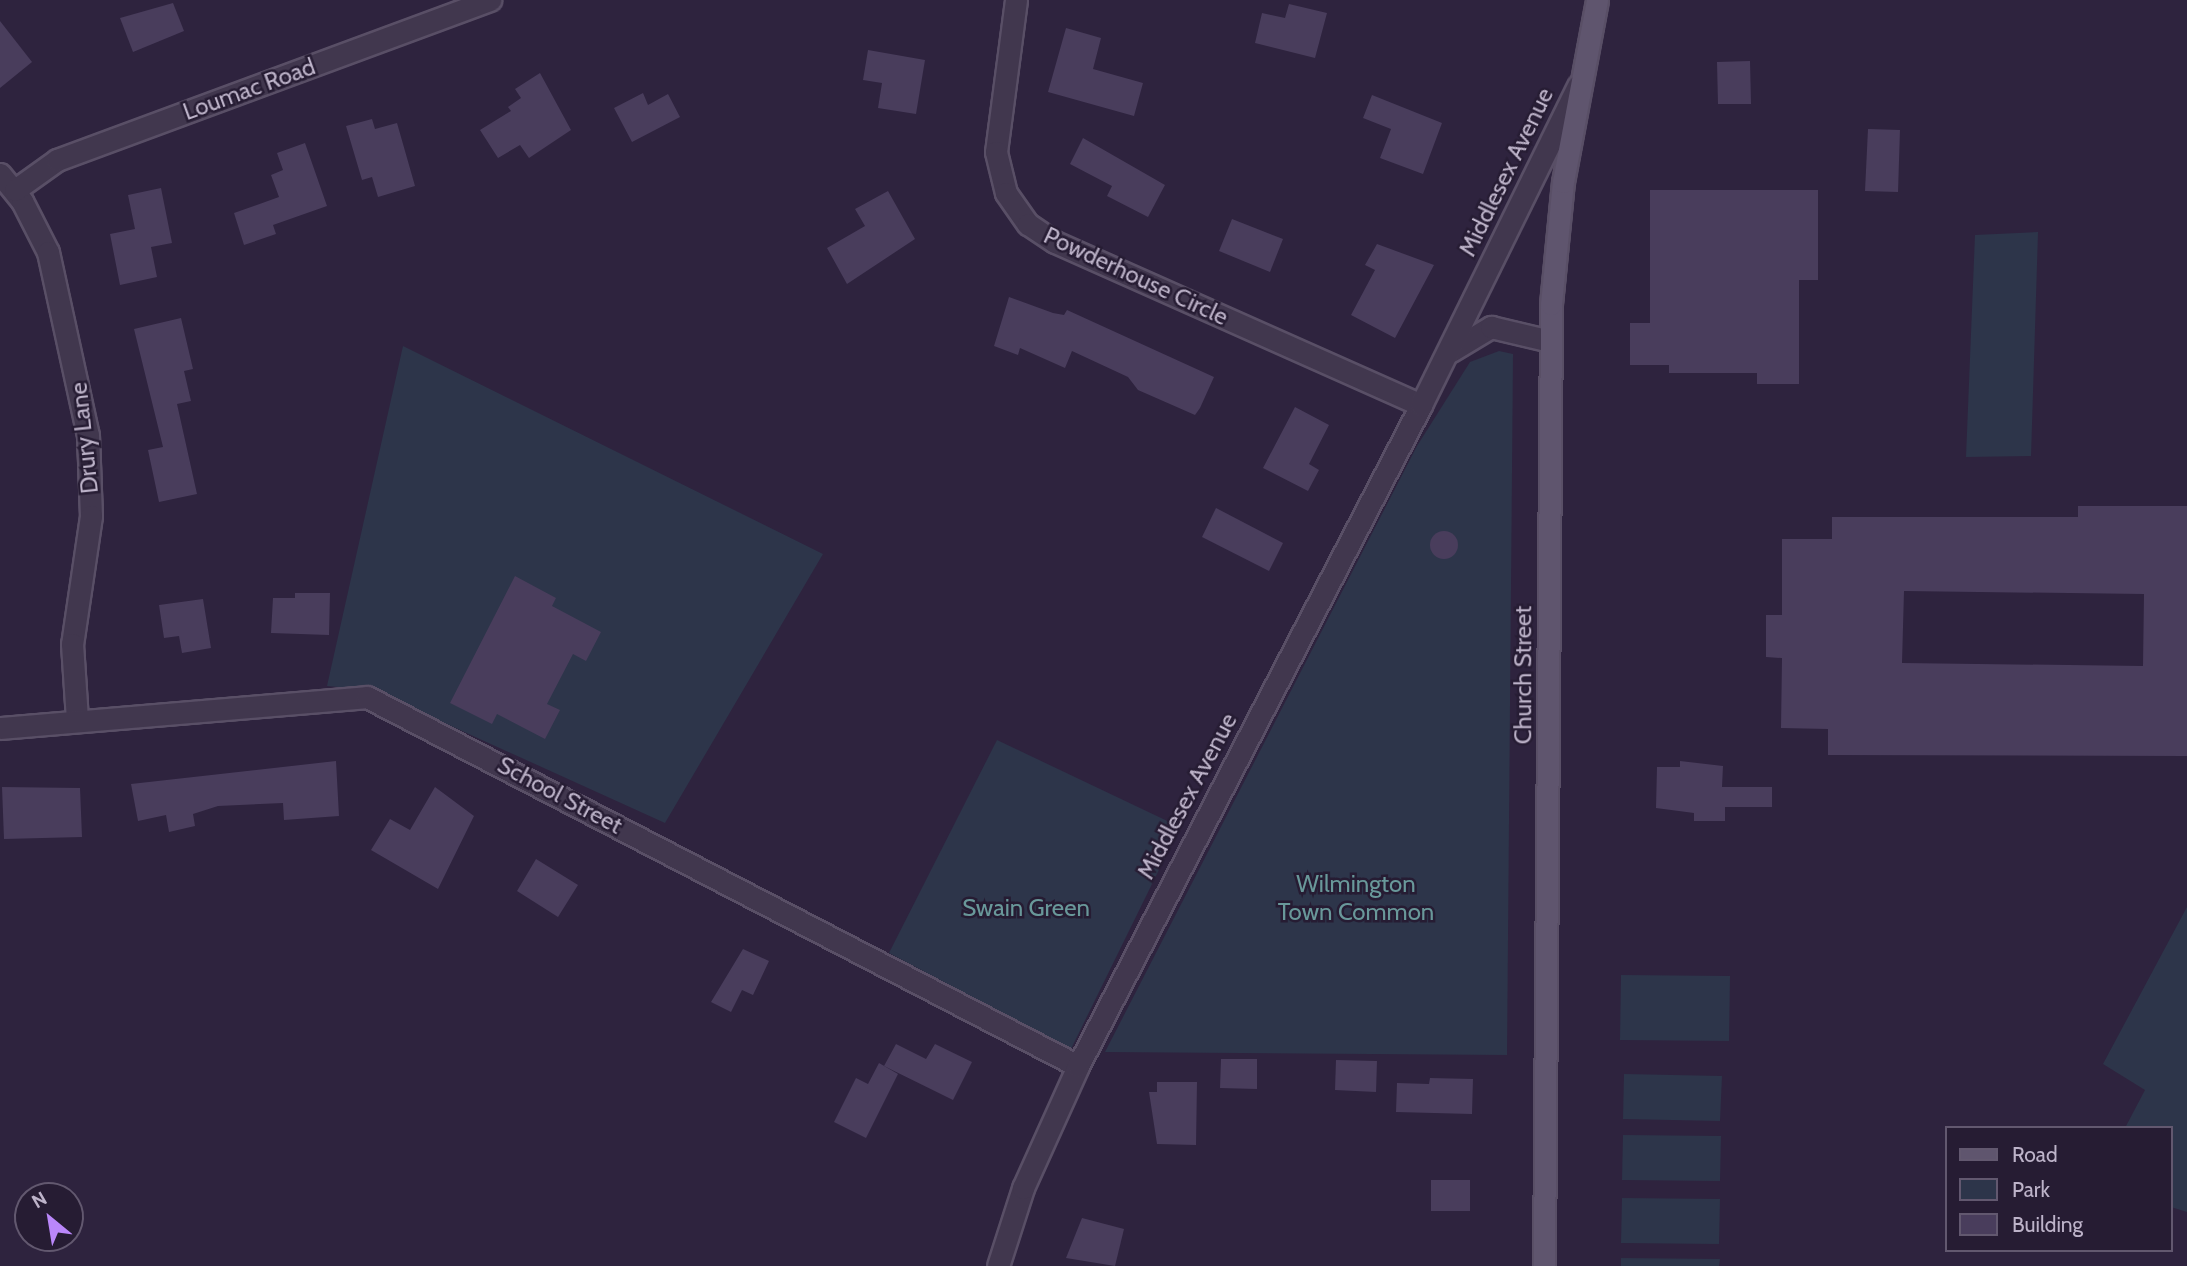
<!DOCTYPE html>
<html>
<head>
<meta charset="utf-8">
<style>
  body { margin:0 }
  #map { position:relative; width:2187px; height:1266px; overflow:hidden; background:#2e233e; font-family:Cabin,sans-serif }
  div>[style] { position:absolute }
  .green>* { inset:0; background:#2d354a }
  .building>* { inset:0; background:#493d5c }
  .round { border-radius:50% }
  .roads { filter:drop-shadow(2px 0 #594f66) drop-shadow(-2px 0 #594f66) drop-shadow(0 2px #594f66) drop-shadow(0 -2px #594f66) }
  .minor>* { height:21px; margin:-10.5px; padding:0 10.5px; transform-origin:10.5px; border-radius:10.5px; background:#41374e }
  .major>* { height:21px; margin:-10.5px; padding:0 10.5px; transform-origin:10.5px; border-radius:10.5px; background:#5f556e }
  span { translate:-50% -50%; white-space:nowrap; text-align:center; line-height:1.15; -webkit-text-stroke:5px #261c33; paint-order:stroke }
  .street-label { font-size:24px; color:#bdb3c9 }
  .park-label { font-size:24px; color:#69989a }
  .legend { position:absolute; left:1945px; top:1126px; width:228px; height:126px; box-sizing:border-box; background:#261c33; border:2px solid #62586f; margin:0; padding:9px 12px; list-style:none; font-size:21px; color:#bdb3c9 }
  .legend li { display:flex; align-items:center; gap:14px; height:35px }
  .legend b { width:35px; border:2px solid #62586f }
  .north { position:absolute; left:14px; top:1182px; width:70px; height:70px; box-sizing:border-box; background:#261c33; border:2px solid #62586f; border-radius:50%; rotate:330deg; font-size:19px; font-weight:700; line-height:28px; text-align:center; color:#bdb3c9 }
  .north::after { content:''; display:block; margin:auto; width:24px; height:32px; background:#ba87fa; clip-path:polygon(50% 0,100% 100%,50% 72%,0 100%) }
</style>
</head>
<body>
<div id="map">
  <div class="green">
    <div style="clip-path:polygon(2038px 232px,2031px 456px,1966px 457px,1975px 235px)"></div>
    <div style="clip-path:polygon(403px 346px,823px 554px,665px 823px,372px 690px,327px 686px)"></div>
    <div style="clip-path:polygon(1499px 351px,1513px 354px,1507px 1055px,1105px 1052px,1417px 446px,1470px 362px)"></div>
    <div style="clip-path:polygon(997px 740px,1180px 827px,1071px 1049px,889px 953px)"></div>
    <div style="clip-path:polygon(2187px 907px,2187px 1212px,2171px 1207px,2171px 1128px,2125px 1128px,2145px 1090px,2103px 1064px)"></div>
    <div style="clip-path:polygon(1621px 975px,1730px 976px,1729px 1041px,1620px 1040px)"></div>
    <div style="clip-path:polygon(1624px 1074px,1722px 1076px,1720px 1121px,1623px 1119px)"></div>
    <div style="clip-path:polygon(1623px 1135px,1721px 1136px,1720px 1181px,1622px 1180px)"></div>
    <div style="clip-path:polygon(1622px 1198px,1720px 1199px,1719px 1244px,1621px 1243px)"></div>
    <div style="clip-path:polygon(1621px 1258px,1720px 1259px,1719px 1266px,1621px 1266px)"></div>
  </div>
  <div class="building">
    <div style="clip-path:polygon(173px 3px,184px 31px,133px 52px,120px 18px)"></div>
    <div style="clip-path:polygon(1289px 4px,1327px 13px,1315px 58px,1255px 43px,1262px 13px,1285px 18px)"></div>
    <div style="clip-path:polygon(0 21px,32px 62px,0 88px)"></div>
    <div style="clip-path:polygon(1066px 28px,1101px 38px,1093px 69px,1143px 83px,1134px 116px,1048px 92px)"></div>
    <div style="clip-path:polygon(868px 50px,925px 60px,916px 114px,878px 108px,882px 83px,863px 80px)"></div>
    <div style="clip-path:polygon(1750px 61px,1751px 104px,1718px 104px,1717px 62px)"></div>
    <div style="clip-path:polygon(540px 73px,571px 130px,529px 158px,520px 145px,498px 158px,480px 130px,511px 111px,508px 107px,521px 98px,515px 89px)"></div>
    <div style="clip-path:polygon(643px 93px,648px 105px,668px 94px,680px 117px,632px 142px,614px 108px)"></div>
    <div style="clip-path:polygon(1372px 95px,1442px 123px,1423px 174px,1380px 158px,1391px 129px,1363px 118px)"></div>
    <div style="clip-path:polygon(372px 119px,375px 129px,397px 123px,415px 186px,378px 197px,372px 177px,362px 180px,346px 126px)"></div>
    <div style="clip-path:polygon(1868px 129px,1900px 130px,1898px 192px,1865px 191px)"></div>
    <div style="clip-path:polygon(1083px 138px,1165px 185px,1148px 217px,1107px 196px,1112px 186px,1070px 164px)"></div>
    <div style="clip-path:polygon(305px 143px,327px 206px,273px 225px,276px 234px,244px 245px,234px 213px,279px 197px,271px 175px,283px 170px,277px 153px)"></div>
    <div style="clip-path:polygon(161px 188px,172px 243px,151px 247px,157px 277px,120px 285px,110px 234px,135px 229px,128px 195px)"></div>
    <div style="clip-path:polygon(1650px 190px,1818px 190px,1818px 280px,1799px 280px,1799px 384px,1757px 384px,1757px 373px,1669px 373px,1669px 365px,1630px 365px,1630px 323px,1650px 323px)"></div>
    <div style="clip-path:polygon(888px 191px,915px 239px,847px 284px,827px 248px,865px 226px,855px 209px)"></div>
    <div style="clip-path:polygon(1232px 219px,1283px 239px,1270px 272px,1219px 251px)"></div>
    <div style="clip-path:polygon(1377px 244px,1434px 265px,1395px 338px,1351px 315px,1375px 270px,1365px 265px)"></div>
    <div style="clip-path:polygon(1009px 297px,1053px 313px,1064px 315px,1067px 310px,1214px 377px,1200px 408px,1195px 415px,1138px 390px,1128px 377px,1072px 351px,1065px 368px,1020px 348px,1018px 355px,994px 346px)"></div>
    <div style="clip-path:polygon(181px 318px,193px 369px,184px 371px,191px 401px,177px 404px,197px 494px,159px 502px,148px 450px,163px 447px,134px 329px)"></div>
    <div style="clip-path:polygon(1295px 407px,1329px 425px,1309px 464px,1319px 470px,1308px 491px,1263px 468px)"></div>
    <div style="clip-path:polygon(evenodd,2078px 506px,2187px 506px,2187px 756px,1828px 755px,1828px 729px,1781px 728px,1782px 658px,1766px 657px,1766px 615px,1782px 615px,1782px 539px,1832px 539px,1832px 517px,2078px 517px,2078px 506px,1904px 591px,2144px 594px,2143px 666px,1902px 663px,1904px 591px)"></div>
    <div style="clip-path:polygon(1216px 508px,1283px 543px,1269px 571px,1202px 537px)"></div>
    <div class="round" style="left:1430px;top:531px;width:28px;height:28px"></div>
    <div style="clip-path:polygon(515px 576px,556px 598px,552px 606px,601px 632px,586px 661px,573px 654px,547px 704px,560px 710px,545px 739px,497px 714px,492px 724px,450px 703px)"></div>
    <div style="clip-path:polygon(295px 593px,330px 593px,329px 635px,271px 633px,273px 598px,295px 598px)"></div>
    <div style="clip-path:polygon(203px 599px,211px 648px,182px 653px,179px 636px,164px 638px,159px 605px)"></div>
    <div style="clip-path:polygon(336px 761px,339px 816px,284px 820px,283px 803px,218px 806px,193px 814px,195px 826px,169px 832px,166px 815px,138px 821px,131px 784px)"></div>
    <div style="clip-path:polygon(1680px 761px,1723px 766px,1722px 787px,1772px 787px,1772px 807px,1725px 807px,1725px 821px,1694px 821px,1694px 813px,1656px 808px,1657px 767px,1680px 767px)"></div>
    <div style="clip-path:polygon(2px 787px,80px 788px,82px 837px,4px 839px)"></div>
    <div style="clip-path:polygon(435px 787px,474px 816px,438px 889px,371px 850px,390px 819px,410px 830px)"></div>
    <div style="clip-path:polygon(536px 859px,578px 885px,558px 917px,517px 891px)"></div>
    <div style="clip-path:polygon(743px 949px,769px 961px,753px 995px,742px 990px,731px 1012px,711px 1002px)"></div>
    <div style="clip-path:polygon(896px 1044px,926px 1059px,935px 1044px,972px 1062px,953px 1100px,884px 1066px)"></div>
    <div style="clip-path:polygon(1221px 1059px,1257px 1059px,1257px 1089px,1220px 1088px)"></div>
    <div style="clip-path:polygon(1336px 1060px,1377px 1061px,1376px 1092px,1335px 1090px)"></div>
    <div style="clip-path:polygon(879px 1063px,898px 1074px,866px 1138px,834px 1122px,856px 1078px,868px 1084px)"></div>
    <div style="clip-path:polygon(1430px 1078px,1473px 1079px,1472px 1114px,1396px 1112px,1397px 1083px,1429px 1084px)"></div>
    <div style="clip-path:polygon(1157px 1082px,1197px 1082px,1196px 1145px,1157px 1144px,1149px 1092px,1157px 1092px)"></div>
    <div style="clip-path:polygon(1431px 1180px,1470px 1180px,1470px 1211px,1431px 1211px)"></div>
    <div style="clip-path:polygon(1082px 1218px,1124px 1229px,1115px 1266px,1066px 1258px)"></div>
  </div>
  <div class="roads">
    <div class="minor">
      <div style="left:1016px;top:0;width:153px;rotate:97.5deg"></div>
      <div style="left:996px;top:152px;width:42px;rotate:76.3deg"></div>
      <div style="left:1006px;top:193px;width:38px;rotate:55deg"></div>
      <div style="left:1028px;top:224px;width:32px;rotate:34deg"></div>
      <div style="left:1055px;top:242px;width:401px;rotate:24deg"></div>
      <div style="left:0;top:174px;width:35px;rotate:51deg"></div>
      <div style="left:22px;top:201px;width:57px;rotate:63deg"></div>
      <div style="left:48px;top:252px;width:187px;rotate:77.7deg"></div>
      <div style="left:88px;top:435px;width:81px;rotate:87.9deg"></div>
      <div style="left:91px;top:516px;width:129px;rotate:98.4deg"></div>
      <div style="left:72px;top:644px;width:75px;rotate:86.2deg"></div>
      <div style="left:15px;top:190px;width:52px;rotate:-35.5deg"></div>
      <div style="left:57px;top:160px;width:462px;rotate:-20.3deg"></div>
      <div style="left:1451px;top:351px;width:47px;rotate:-31deg"></div>
      <div style="left:1491px;top:327px;width:61px;rotate:13.3deg"></div>
      <div style="left:0;top:728px;width:368px;rotate:-4.8deg"></div>
      <div style="left:367px;top:697px;width:801px;rotate:27.43deg"></div>
      <div style="left:998px;top:1266px;width:82px;rotate:-72.2deg"></div>
      <div style="left:1023px;top:1188px;width:134px;rotate:-65.7deg"></div>
      <div style="left:1078px;top:1066px;width:745px;rotate:-62.57deg"></div>
      <div style="left:1421px;top:405px;width:356px;rotate:-63.8deg"></div>
    </div>
    <div class="major">
      <div style="left:1544px;top:1266px;width:962px;rotate:-89.58deg"></div>
      <div style="left:1551px;top:304px;width:123px;rotate:-84.4deg"></div>
      <div style="left:1563px;top:182px;width:185px;rotate:-79.4deg"></div>
    </div>
  </div>
  <div class="street-label">
    <span style="left:249px;top:89px;rotate:-20deg">Loumac Road</span>
    <span style="left:1506px;top:172px;rotate:-64deg">Middlesex Avenue</span>
    <span style="left:1136px;top:276px;rotate:25deg">Powderhouse Circle</span>
    <span style="left:84px;top:438px;rotate:-96deg">Drury Lane</span>
    <span style="left:1523px;top:675px;rotate:-90deg">Church Street</span>
    <span style="left:560px;top:795px;rotate:28deg">School Street</span>
    <span style="left:1187px;top:796px;rotate:-62deg">Middlesex Avenue</span>
  </div>
  <div class="park-label">
    <span style="left:1356px;top:898px">Wilmington<br>Town Common</span>
    <span style="left:1026px;top:908px">Swain Green</span>
  </div>
  <ul class="legend">
  <li><b style="height:9px;background:#5f556e"></b>Road</li>
  <li><b style="height:19px;background:#2d354a"></b>Park</li>
  <li><b style="height:19px;background:#493d5c"></b>Building</li>
  </ul>
  <div class="north">N</div>
</div>
</body>
</html>
